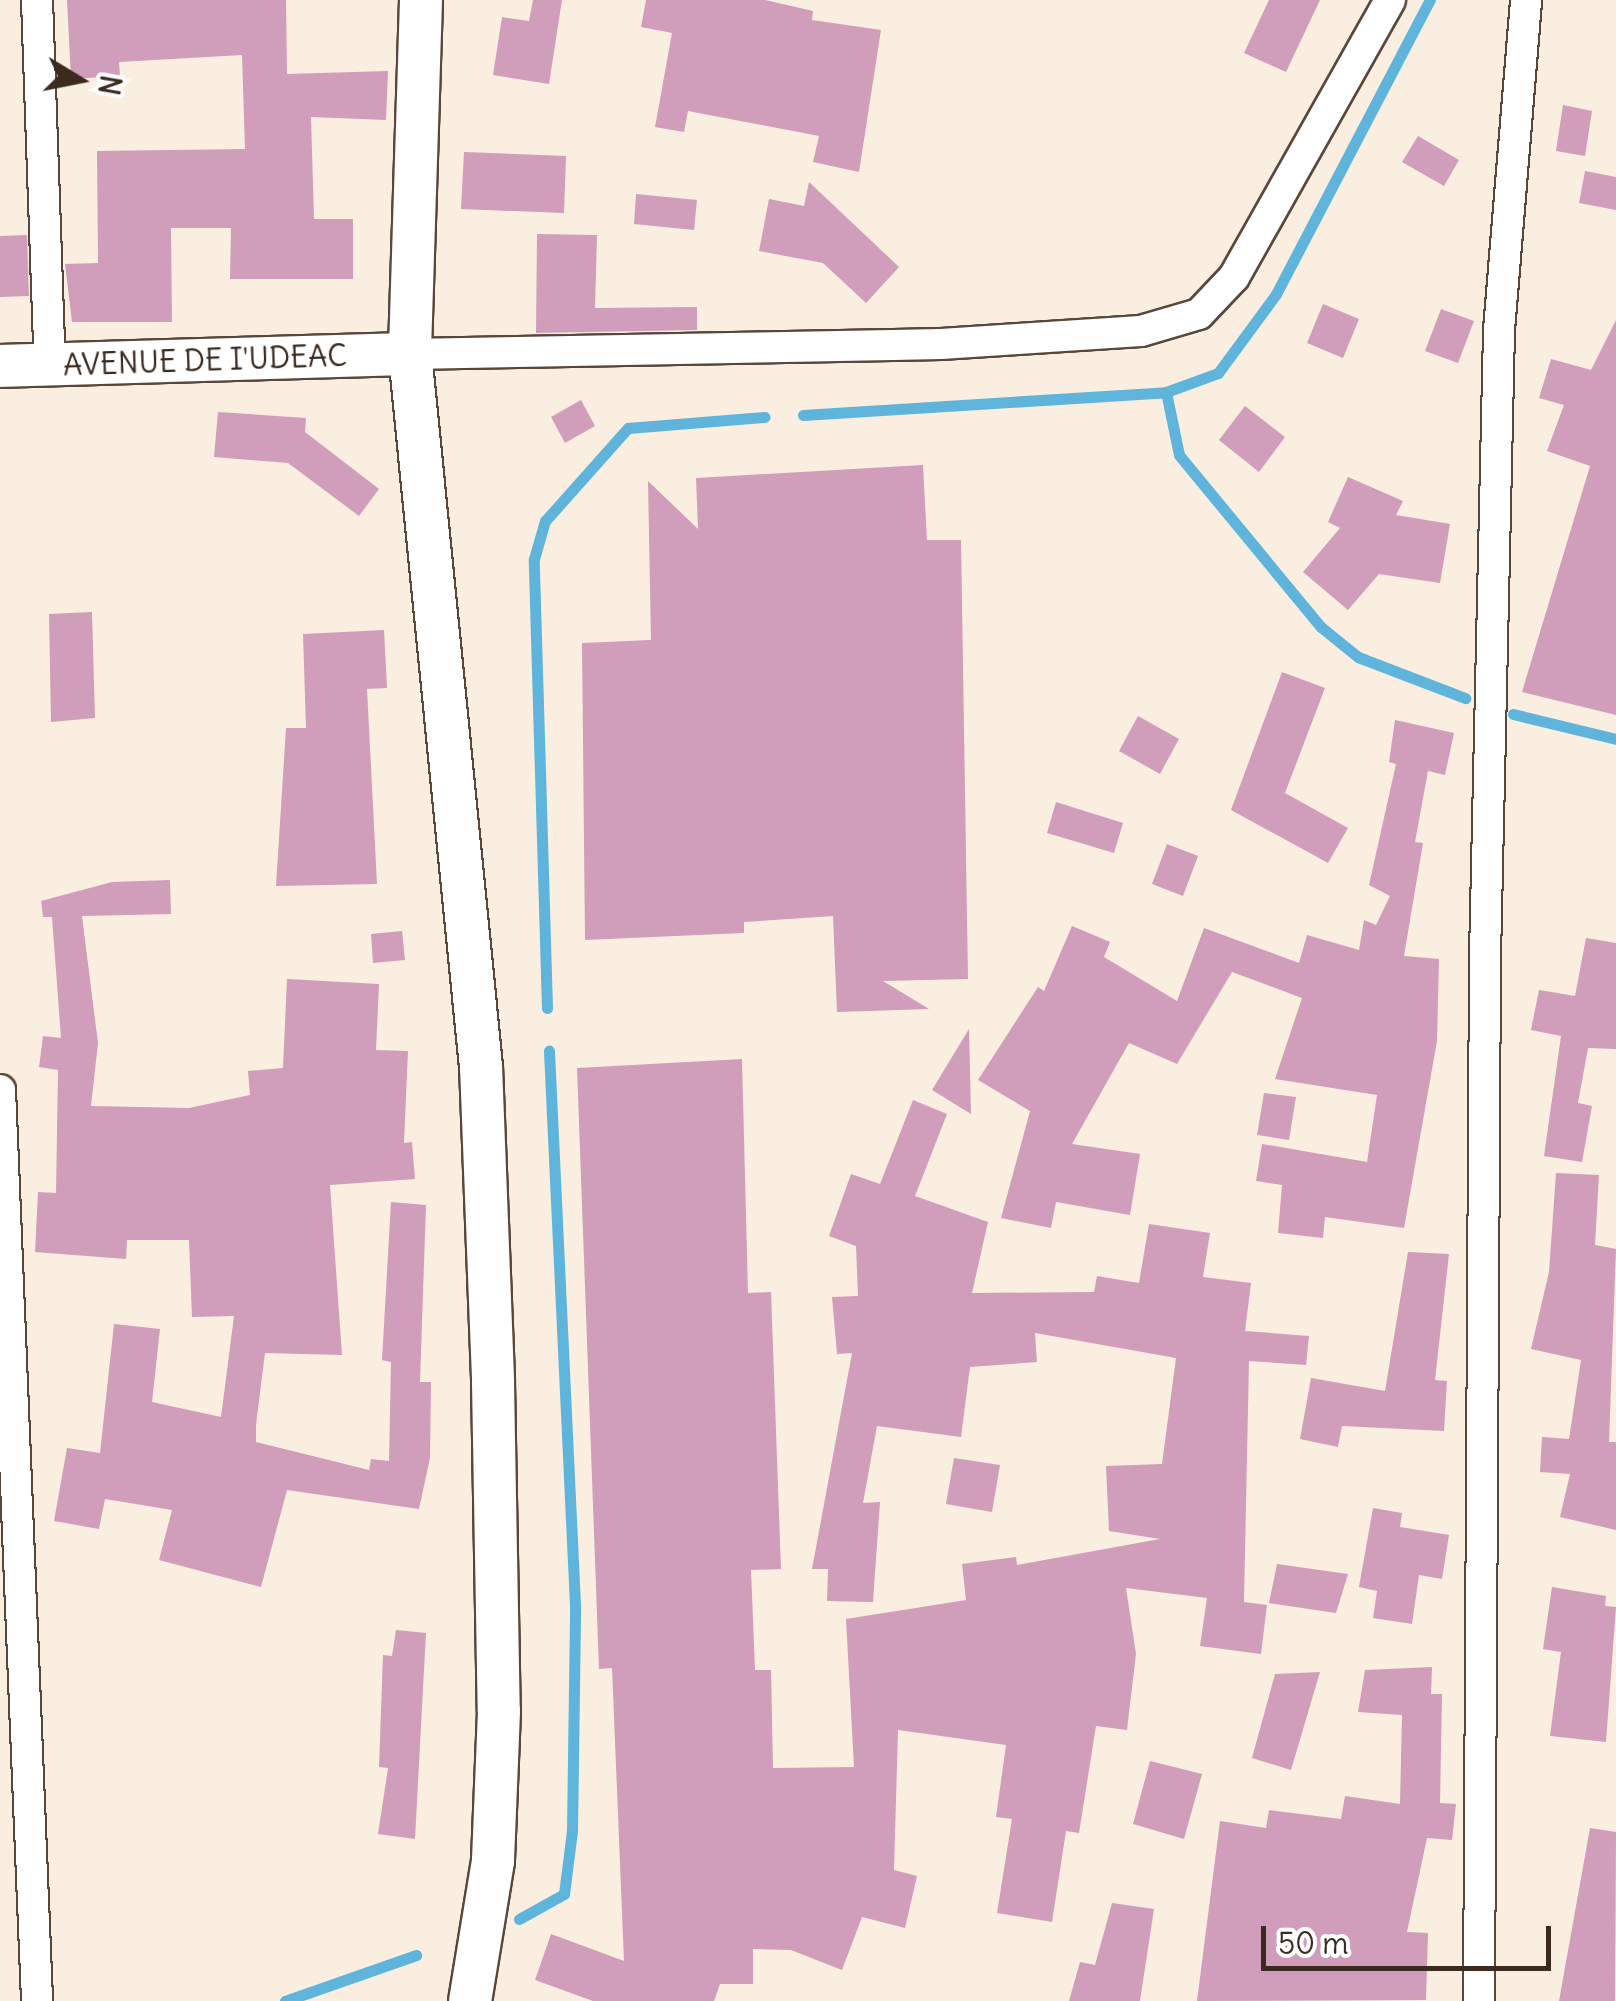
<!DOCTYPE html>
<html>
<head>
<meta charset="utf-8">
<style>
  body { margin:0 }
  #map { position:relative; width:1616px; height:2001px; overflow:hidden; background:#f9eedf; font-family:Delius,sans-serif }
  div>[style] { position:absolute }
  .stream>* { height:11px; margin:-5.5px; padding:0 5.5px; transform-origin:5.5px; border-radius:5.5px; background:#5eb4db }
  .building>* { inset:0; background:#d09dba }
  .roads { filter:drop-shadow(2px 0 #58473b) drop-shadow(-2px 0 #58473b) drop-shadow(0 2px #58473b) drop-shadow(0 -2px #58473b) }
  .street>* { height:30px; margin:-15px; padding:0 15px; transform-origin:15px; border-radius:15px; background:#fff }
  .secondary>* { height:42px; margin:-21px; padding:0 21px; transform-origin:21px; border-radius:21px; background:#fff }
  span { translate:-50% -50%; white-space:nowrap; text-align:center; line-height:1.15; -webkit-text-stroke:8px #fff; paint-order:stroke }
  .street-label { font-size:30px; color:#3b2a1e }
  .north { position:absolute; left:30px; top:30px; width:100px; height:100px; -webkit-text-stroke:8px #fff; paint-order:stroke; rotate:100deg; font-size:28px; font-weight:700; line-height:40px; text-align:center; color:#3b2a1e }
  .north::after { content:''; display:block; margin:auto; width:35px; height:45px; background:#3b2a1e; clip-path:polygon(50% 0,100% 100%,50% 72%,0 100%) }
  .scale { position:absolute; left:1261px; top:1926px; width:290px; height:45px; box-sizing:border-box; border:5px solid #3b2a1e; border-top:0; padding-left:12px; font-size:30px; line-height:35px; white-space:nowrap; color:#3b2a1e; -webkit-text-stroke:8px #fff; paint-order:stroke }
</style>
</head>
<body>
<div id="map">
  <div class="stream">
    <div style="left:1166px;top:392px;width:64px;rotate:78.3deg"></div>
    <div style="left:1179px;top:455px;width:223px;rotate:50.5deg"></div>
    <div style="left:1321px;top:627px;width:48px;rotate:39deg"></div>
    <div style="left:1358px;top:657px;width:115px;rotate:21deg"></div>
    <div style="left:803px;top:415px;width:364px;rotate:-3.6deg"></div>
    <div style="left:1166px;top:392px;width:55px;rotate:-20.1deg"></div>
    <div style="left:1218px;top:373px;width:98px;rotate:-53.7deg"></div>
    <div style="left:1276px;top:294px;width:332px;rotate:-62.4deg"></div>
    <div style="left:1513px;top:714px;width:106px;rotate:13.6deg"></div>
    <div style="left:547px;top:1008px;width:449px;rotate:-91.7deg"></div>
    <div style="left:534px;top:559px;width:40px;rotate:-74deg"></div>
    <div style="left:545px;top:521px;width:125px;rotate:-48.3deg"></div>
    <div style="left:628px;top:428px;width:137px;rotate:-4.6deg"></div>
    <div style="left:519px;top:1919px;width:51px;rotate:-29.1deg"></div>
    <div style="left:564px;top:1894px;width:64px;rotate:-82.8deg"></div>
    <div style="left:572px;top:1831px;width:226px;rotate:-89.2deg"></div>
    <div style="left:575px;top:1605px;width:555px;rotate:-92.69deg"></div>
    <div style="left:285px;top:2001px;width:139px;rotate:-19.3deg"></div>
  </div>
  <div class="building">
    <div style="clip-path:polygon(67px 0,286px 0,287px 74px,388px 71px,386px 120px,311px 117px,314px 219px,353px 219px,353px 279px,230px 279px,231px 228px,171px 228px,172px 322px,72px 322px,65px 264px,98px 263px,97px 151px,245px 149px,242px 55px,119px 62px,120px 76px,71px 79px)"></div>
    <div style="clip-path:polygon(533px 0,562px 0,549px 84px,493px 75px,502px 17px,529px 21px)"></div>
    <div style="clip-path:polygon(646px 0,765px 0,813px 11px,812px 20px,881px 30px,859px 172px,813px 162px,819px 136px,688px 111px,684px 132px,655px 127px,672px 33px,641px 27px)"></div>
    <div style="clip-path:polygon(1269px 0,1320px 0,1286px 72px,1244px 53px)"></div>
    <div style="clip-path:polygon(1563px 105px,1592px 111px,1585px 156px,1556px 151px)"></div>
    <div style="clip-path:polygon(1418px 136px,1459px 160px,1444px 186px,1402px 162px)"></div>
    <div style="clip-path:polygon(464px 152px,566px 156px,564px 213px,461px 209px)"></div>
    <div style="clip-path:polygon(1585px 171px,1616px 177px,1616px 210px,1579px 203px)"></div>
    <div style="clip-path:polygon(809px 182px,899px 267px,866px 303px,823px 263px,759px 251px,769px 199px,804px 206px)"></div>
    <div style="clip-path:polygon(636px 194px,697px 200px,694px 230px,634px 224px)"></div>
    <div style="clip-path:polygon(537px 234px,597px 235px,595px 308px,697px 307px,697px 330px,536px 333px)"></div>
    <div style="clip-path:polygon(27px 235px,29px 296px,0 297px,0 236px)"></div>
    <div style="clip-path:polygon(1323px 304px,1359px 319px,1343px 358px,1307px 343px)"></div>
    <div style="clip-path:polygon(1441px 309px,1474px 321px,1458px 363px,1425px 351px)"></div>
    <div style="clip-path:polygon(1616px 320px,1616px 715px,1522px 692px,1590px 466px,1547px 451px,1564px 405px,1539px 398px,1551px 359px,1591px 370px)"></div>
    <div style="clip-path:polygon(581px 400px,595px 426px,565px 443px,551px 417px)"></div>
    <div style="clip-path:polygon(1245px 406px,1285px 437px,1259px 472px,1219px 440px)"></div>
    <div style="clip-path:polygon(218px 412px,306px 418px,305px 432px,379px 489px,359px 516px,288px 463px,214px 457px)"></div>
    <div style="clip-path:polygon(923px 465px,927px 540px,961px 540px,968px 979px,883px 981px,929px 1009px,837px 1012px,833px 916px,744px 922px,744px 933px,585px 940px,582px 643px,651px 640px,648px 481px,698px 529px,696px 478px)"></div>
    <div style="clip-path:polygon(1348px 477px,1403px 501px,1396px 515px,1450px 524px,1440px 583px,1379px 574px,1348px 610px,1303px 572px,1340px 528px,1328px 522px)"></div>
    <div style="clip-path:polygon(92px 612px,95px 718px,51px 722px,49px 614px)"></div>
    <div style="clip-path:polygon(384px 630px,387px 688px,367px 689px,377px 884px,276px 886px,286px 728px,306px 728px,303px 634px)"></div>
    <div style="clip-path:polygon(1282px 672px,1325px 688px,1285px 793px,1348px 828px,1328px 863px,1231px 810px)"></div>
    <div style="clip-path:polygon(1138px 716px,1179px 739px,1160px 774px,1119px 751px)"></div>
    <div style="clip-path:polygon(1395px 720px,1454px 733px,1445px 775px,1428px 771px,1415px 842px,1423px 843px,1404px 956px,1439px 959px,1437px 1041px,1404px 1228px,1325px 1217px,1323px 1238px,1278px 1233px,1282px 1185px,1256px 1181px,1262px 1144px,1367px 1162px,1377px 1095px,1275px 1079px,1302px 998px,1232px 972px,1177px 1064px,1129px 1043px,1072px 1144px,1140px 1154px,1130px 1215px,1056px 1202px,1051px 1228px,1001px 1218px,1030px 1111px,978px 1080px,1038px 987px,1044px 991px,1072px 926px,1110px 942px,1104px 957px,1177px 1001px,1204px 928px,1299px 963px,1307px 935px,1359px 950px,1364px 920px,1376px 925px,1390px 896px,1369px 885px,1396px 764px,1389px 762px)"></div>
    <div style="clip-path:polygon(1056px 802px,1123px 823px,1114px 853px,1047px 833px)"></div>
    <div style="clip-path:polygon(1167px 844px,1198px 856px,1183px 896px,1152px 884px)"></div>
    <div style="clip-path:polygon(170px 880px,171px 914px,82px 916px,98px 1043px,91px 1106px,189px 1108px,250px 1095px,248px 1071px,283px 1068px,287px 979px,379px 984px,376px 1050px,408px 1051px,404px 1143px,412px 1142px,415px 1179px,330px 1185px,342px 1355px,265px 1353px,256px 1425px,256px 1442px,369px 1470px,371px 1459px,389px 1461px,391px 1362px,382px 1360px,391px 1202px,426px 1205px,420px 1382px,431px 1382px,430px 1458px,419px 1509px,287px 1490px,261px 1587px,159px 1560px,172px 1510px,105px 1499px,99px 1529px,54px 1521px,67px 1448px,100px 1453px,114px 1324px,160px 1329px,152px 1402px,221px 1417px,234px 1316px,192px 1317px,189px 1240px,127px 1240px,126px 1259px,35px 1252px,38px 1192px,56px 1193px,58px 1070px,39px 1067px,43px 1036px,61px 1038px,52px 917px,43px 917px,41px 901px,112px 882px)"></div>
    <div style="clip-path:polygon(402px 931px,405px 960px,373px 963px,371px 934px)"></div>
    <div style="clip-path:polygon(1586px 938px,1616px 943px,1616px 1049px,1588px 1048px,1578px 1103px,1592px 1106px,1582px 1162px,1544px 1156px,1561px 1036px,1531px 1030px,1539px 990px,1575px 996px)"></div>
    <div style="clip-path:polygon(969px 1029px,971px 1114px,932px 1090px)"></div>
    <div style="clip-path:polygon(742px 1059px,748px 1293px,771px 1292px,781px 1569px,751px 1570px,755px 1670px,771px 1670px,773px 1768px,854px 1767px,846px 1619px,966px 1600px,962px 1564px,1016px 1557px,1017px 1565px,1160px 1539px,1109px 1531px,1106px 1466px,1162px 1464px,1176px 1358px,1035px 1333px,1037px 1362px,970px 1367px,961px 1437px,877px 1426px,863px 1503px,880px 1502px,873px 1602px,827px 1601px,828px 1569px,812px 1569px,852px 1353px,837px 1354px,832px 1297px,858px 1296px,856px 1246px,829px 1236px,851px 1174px,880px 1184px,913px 1100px,947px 1114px,915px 1196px,988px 1222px,972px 1293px,1094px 1292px,1097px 1276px,1139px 1283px,1149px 1224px,1210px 1233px,1203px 1277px,1251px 1283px,1245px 1331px,1309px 1336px,1306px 1365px,1249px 1361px,1244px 1602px,1267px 1605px,1261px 1654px,1200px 1646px,1207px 1598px,1126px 1588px,1136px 1654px,1127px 1730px,1096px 1726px,1079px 1833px,1066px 1831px,1052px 1922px,997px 1913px,1012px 1819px,996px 1817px,1006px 1745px,898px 1730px,894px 1870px,917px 1876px,905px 1928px,862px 1917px,842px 1970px,791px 1950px,753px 1949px,753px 1984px,720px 1984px,714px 2001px,593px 2001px,535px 1980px,551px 1934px,624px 1961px,612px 1668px,599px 1669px,577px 1068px)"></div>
    <div style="clip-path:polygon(1264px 1093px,1296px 1097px,1289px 1140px,1257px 1135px)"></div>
    <div style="clip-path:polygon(1556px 1173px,1599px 1175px,1595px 1245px,1616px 1249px,1609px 1442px,1616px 1442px,1616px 1530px,1560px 1517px,1570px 1474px,1540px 1472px,1542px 1437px,1569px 1439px,1581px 1360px,1531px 1349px,1549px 1272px)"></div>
    <div style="clip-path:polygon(1408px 1252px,1449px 1254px,1435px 1380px,1447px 1381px,1444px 1431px,1342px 1426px,1338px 1447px,1300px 1439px,1311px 1378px,1385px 1391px)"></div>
    <div style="clip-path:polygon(954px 1458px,1000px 1465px,992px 1512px,946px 1504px)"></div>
    <div style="clip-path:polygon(1373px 1508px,1402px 1513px,1400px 1527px,1449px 1535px,1442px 1579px,1419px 1575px,1412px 1624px,1373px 1618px,1377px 1591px,1359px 1587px)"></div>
    <div style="clip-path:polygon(1277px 1564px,1348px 1574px,1336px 1613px,1269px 1603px)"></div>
    <div style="clip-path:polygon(1552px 1587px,1606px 1596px,1605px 1606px,1616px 1607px,1606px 1742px,1550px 1736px,1561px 1652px,1543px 1649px)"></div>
    <div style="clip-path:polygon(396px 1630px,426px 1633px,415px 1839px,378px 1834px,388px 1768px,379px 1767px,383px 1655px,392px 1656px)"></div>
    <div style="clip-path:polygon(1432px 1667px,1431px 1694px,1442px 1694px,1440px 1803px,1456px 1804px,1452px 1840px,1427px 1838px,1407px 1932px,1428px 1933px,1426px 2000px,1197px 2001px,1220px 1821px,1266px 1828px,1269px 1810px,1341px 1819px,1345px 1796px,1400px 1804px,1402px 1715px,1358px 1712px,1365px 1670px)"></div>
    <div style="clip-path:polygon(1320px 1672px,1291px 1770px,1252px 1758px,1275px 1674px)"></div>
    <div style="clip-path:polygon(1150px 1761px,1202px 1774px,1184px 1839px,1133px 1824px)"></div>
    <div style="clip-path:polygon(1590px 1828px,1616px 1832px,1615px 2001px,1559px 2001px)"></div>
    <div style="clip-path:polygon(1112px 1903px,1154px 1909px,1140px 2001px,1069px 2001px,1080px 1962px,1095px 1965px)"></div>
  </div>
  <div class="roads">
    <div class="street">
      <div style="left:37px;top:0;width:365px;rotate:88deg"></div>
      <div style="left:410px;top:354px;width:531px;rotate:-1.08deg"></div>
      <div style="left:941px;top:344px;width:200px;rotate:-3.7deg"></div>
      <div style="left:1141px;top:331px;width:60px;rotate:-16.3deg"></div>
      <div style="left:1199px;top:314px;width:51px;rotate:-46.6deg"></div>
      <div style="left:1234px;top:277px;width:318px;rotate:-60.6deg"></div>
      <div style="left:0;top:1090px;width:912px;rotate:87.67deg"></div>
      <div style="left:1479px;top:2001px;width:1044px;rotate:-89.67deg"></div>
      <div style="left:1485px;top:957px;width:627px;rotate:-88.72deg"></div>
      <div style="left:1499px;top:330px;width:331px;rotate:-85.3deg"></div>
    </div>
    <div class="secondary">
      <div style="left:421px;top:0;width:354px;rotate:91.8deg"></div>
      <div style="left:410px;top:354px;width:716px;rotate:84.31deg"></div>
      <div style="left:481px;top:1066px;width:316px;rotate:87.8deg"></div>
      <div style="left:493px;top:1382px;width:329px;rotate:89deg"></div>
      <div style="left:499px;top:1711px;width:150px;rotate:92.3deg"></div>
      <div style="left:493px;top:1861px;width:142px;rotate:99.3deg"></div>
      <div style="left:0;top:366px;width:410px;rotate:-1.7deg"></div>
    </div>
  </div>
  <div class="street-label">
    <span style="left:205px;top:360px;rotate:-2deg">AVENUE DE I'UDEAC</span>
  </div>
  <div class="north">N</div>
  <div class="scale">50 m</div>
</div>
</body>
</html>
